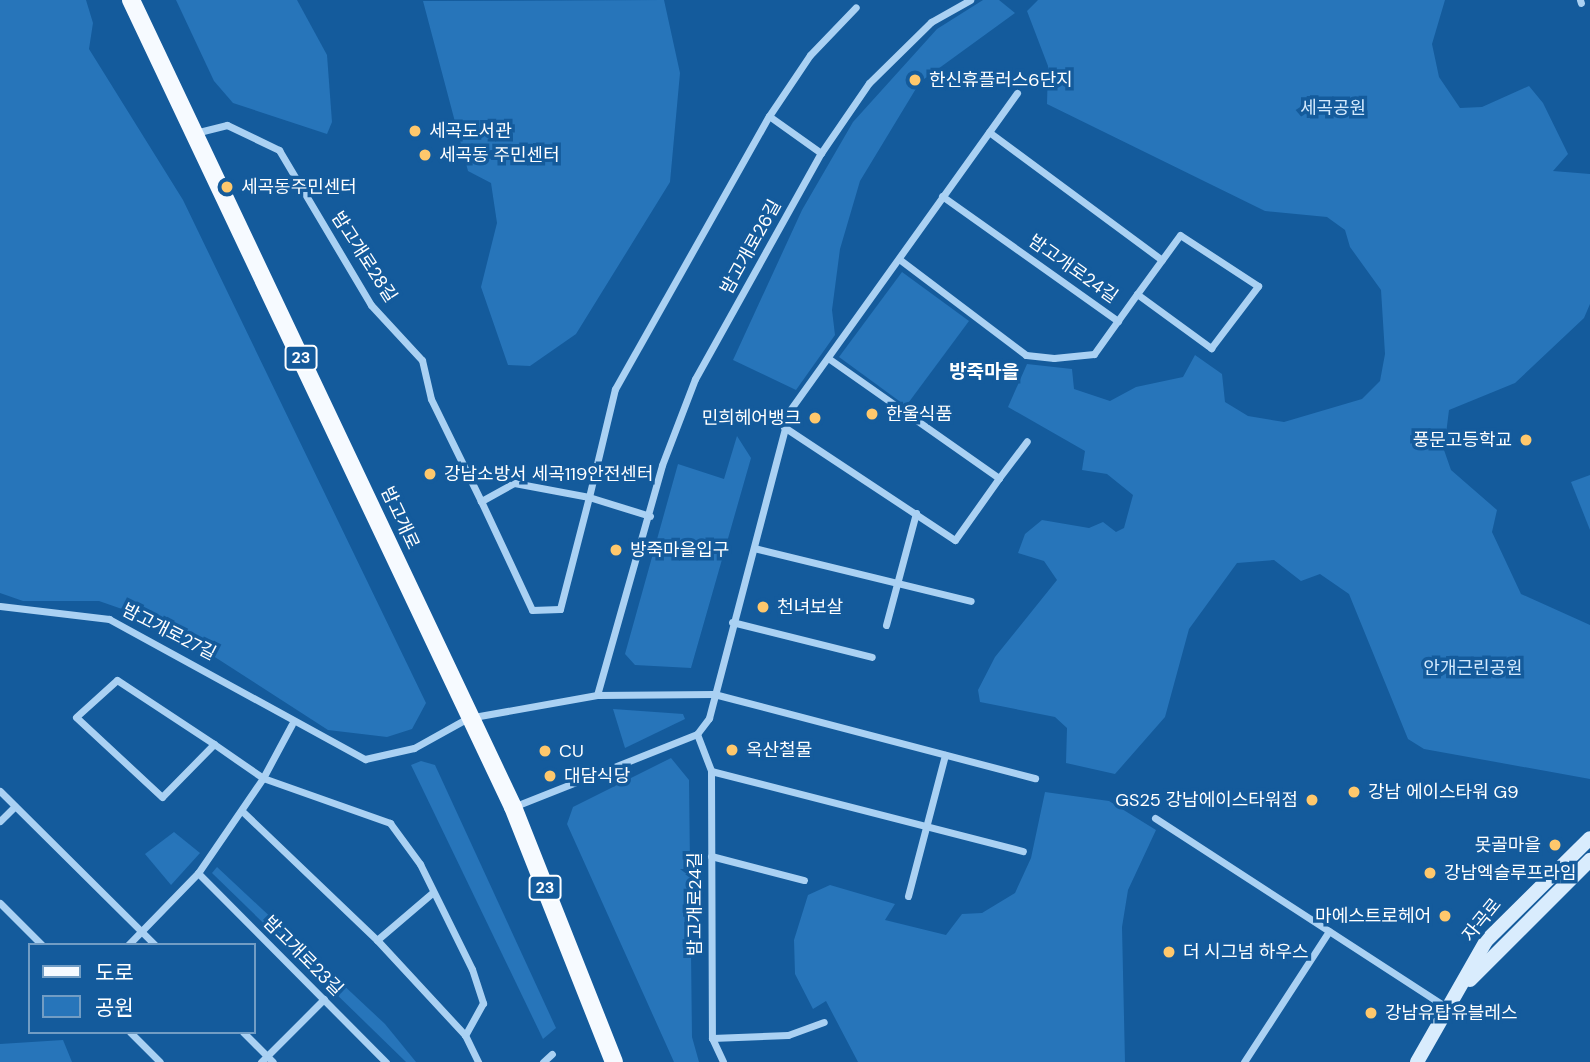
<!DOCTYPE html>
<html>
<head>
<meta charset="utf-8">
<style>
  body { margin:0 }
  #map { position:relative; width:1590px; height:1062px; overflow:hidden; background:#145b9c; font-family:"DM Sans","Noto Sans KR",sans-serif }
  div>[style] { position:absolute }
  .green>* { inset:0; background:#2775ba }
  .minor>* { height:7px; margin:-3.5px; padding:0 3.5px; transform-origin:3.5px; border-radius:3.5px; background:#aad1f3 }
  .secondary>* { height:14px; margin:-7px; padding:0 7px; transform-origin:7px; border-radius:7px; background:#d9ecfd }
  .primary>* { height:18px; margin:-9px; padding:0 9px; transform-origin:9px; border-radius:9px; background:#f6faff }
  .dots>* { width:19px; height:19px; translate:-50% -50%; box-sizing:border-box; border:4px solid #145b9c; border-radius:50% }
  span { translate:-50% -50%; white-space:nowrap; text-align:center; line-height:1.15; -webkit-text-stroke:7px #145b9c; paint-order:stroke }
  .shield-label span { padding:2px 5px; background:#145b9c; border:2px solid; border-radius:5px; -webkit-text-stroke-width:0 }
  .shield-label { font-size:16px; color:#fff; font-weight:700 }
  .poi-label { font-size:18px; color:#fff }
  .left { translate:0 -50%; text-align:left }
  .right { translate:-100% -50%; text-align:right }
  .park-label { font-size:18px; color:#d2e9fd }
  .street-label { font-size:18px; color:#fff }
  .neighbourhood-label { font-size:19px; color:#fff; font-weight:700 }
  .legend { position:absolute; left:28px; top:943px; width:228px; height:91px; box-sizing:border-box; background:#145b9c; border:2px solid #729dc4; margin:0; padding:9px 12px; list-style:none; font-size:21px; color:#fff }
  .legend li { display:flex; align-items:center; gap:14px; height:35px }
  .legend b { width:35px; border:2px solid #729dc4 }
</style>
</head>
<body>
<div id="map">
  <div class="green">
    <div style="clip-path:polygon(0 0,86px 0,93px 23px,89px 49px,183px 200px,426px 703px,412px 729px,387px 737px,328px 730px,162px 623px,99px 601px,23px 601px,0 593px)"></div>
    <div style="clip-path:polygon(176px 0,297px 0,327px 55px,332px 122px,327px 134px,233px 103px,214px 81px)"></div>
    <div style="clip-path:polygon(664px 0,680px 73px,670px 182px,576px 334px,530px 366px,508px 365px,481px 287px,497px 223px,491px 183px,468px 171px,423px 1px)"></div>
    <div style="clip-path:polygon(983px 0,999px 0,1015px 13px,920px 82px,860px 181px,840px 249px,832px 310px,835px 335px,796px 390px,733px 360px,802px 210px,853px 122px,937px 29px)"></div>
    <div style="clip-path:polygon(1038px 0,1445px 0,1432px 44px,1439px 77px,1460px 108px,1482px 107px,1529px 86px,1543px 103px,1568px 154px,1553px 171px,1590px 174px,1590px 304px,1584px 318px,1515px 383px,1449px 410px,1444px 450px,1451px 470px,1497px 510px,1492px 532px,1521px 594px,1590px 625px,1590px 779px,1424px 749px,1408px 739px,1349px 594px,1320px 574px,1301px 581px,1274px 560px,1237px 563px,1189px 629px,1165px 717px,1115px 774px,1066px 763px,1067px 728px,1055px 717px,980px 702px,978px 690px,995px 657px,1057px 580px,1044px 561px,1018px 553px,1025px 534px,1042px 520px,1089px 528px,1103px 522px,1116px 532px,1124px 528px,1133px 495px,1107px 474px,1082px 470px,1085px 451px,1008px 407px,1027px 364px,1072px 369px,1074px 389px,1110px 401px,1136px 387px,1183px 377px,1195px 355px,1222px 374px,1225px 402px,1248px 416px,1284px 422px,1362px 399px,1380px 381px,1385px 354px,1381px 290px,1350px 247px,1345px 230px,1327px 217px,1265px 211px,1047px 104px,1048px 66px,1027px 11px)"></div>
    <div style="clip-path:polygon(902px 272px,969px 321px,906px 406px,839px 357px)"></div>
    <div style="clip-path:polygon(737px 436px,751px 458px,691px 668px,635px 665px,625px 654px,678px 464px,724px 479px)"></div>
    <div style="clip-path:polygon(1590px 475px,1590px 530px,1571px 482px)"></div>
    <div style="clip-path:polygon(613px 709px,683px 714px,685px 719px,625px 748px)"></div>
    <div style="clip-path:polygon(671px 758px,689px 780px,692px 1037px,699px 1062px,674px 1062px,567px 824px,573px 807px)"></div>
    <div style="clip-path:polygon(421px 761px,435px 765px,556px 1028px,543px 1039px,411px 765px)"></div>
    <div style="clip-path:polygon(1045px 792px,1109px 801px,1156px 830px,1128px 890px,1122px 927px,1125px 1062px,858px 1062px,826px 1001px,813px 1009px,795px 974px,794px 940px,808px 895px,830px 885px,895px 904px,885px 920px,946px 935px,962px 914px,982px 913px,1015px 893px,1031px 858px)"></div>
    <div style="clip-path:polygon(174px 832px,200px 853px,171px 885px,145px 854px)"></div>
    <div style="clip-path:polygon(217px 867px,385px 1024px,416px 1062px,406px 1062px,212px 873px)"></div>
    <div style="clip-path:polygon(63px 1040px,72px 1062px,0 1062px,0 1044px)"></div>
  </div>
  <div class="minor">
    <div style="left:1580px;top:0;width:3px;rotate:72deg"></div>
    <div style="left:769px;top:116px;width:64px;rotate:35.4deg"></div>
    <div style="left:989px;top:132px;width:215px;rotate:36.5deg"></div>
    <div style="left:195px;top:133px;width:33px;rotate:-14deg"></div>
    <div style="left:227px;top:125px;width:58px;rotate:25.7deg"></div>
    <div style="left:279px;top:150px;width:180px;rotate:59.3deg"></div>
    <div style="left:371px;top:305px;width:75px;rotate:47.2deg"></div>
    <div style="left:422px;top:360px;width:40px;rotate:77deg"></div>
    <div style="left:431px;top:399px;width:114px;rotate:63.9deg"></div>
    <div style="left:942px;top:196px;width:216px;rotate:35.4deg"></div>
    <div style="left:899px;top:259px;width:159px;rotate:37.1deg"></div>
    <div style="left:1026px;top:355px;width:28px;rotate:6deg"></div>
    <div style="left:1054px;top:358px;width:40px;rotate:-5.7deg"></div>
    <div style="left:1094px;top:354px;width:74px;rotate:-54.4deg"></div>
    <div style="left:1137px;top:294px;width:92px;rotate:36.1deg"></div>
    <div style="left:1211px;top:348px;width:78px;rotate:-52.8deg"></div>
    <div style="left:1258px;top:286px;width:93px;rotate:-146.8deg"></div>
    <div style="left:1180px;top:235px;width:73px;rotate:126.1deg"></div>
    <div style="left:828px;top:358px;width:209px;rotate:35.1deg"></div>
    <div style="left:999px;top:478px;width:46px;rotate:-52.9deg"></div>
    <div style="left:784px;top:427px;width:205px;rotate:33.5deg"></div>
    <div style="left:955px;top:540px;width:76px;rotate:-54.6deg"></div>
    <div style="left:650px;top:516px;width:64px;rotate:-162.7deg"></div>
    <div style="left:589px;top:497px;width:76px;rotate:-169.4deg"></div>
    <div style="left:514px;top:483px;width:38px;rotate:151deg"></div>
    <div style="left:481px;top:501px;width:120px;rotate:64.9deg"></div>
    <div style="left:532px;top:610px;width:28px;rotate:-2deg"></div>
    <div style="left:560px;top:609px;width:116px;rotate:-75.5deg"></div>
    <div style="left:589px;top:497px;width:111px;rotate:-76.5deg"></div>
    <div style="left:615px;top:389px;width:313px;rotate:-60.6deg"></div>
    <div style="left:769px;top:116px;width:73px;rotate:-56.1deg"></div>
    <div style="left:810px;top:55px;width:66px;rotate:-46.2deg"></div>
    <div style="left:754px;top:548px;width:223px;rotate:13.7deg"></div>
    <div style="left:0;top:606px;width:110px;rotate:6.8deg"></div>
    <div style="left:109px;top:619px;width:292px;rotate:28.7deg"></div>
    <div style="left:365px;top:759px;width:50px;rotate:-12.7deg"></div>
    <div style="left:414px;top:748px;width:62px;rotate:-29.1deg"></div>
    <div style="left:468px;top:718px;width:131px;rotate:-10.1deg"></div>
    <div style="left:597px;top:695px;width:239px;rotate:-74.2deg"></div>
    <div style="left:662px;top:465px;width:92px;rotate:-69deg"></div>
    <div style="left:695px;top:379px;width:259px;rotate:-60.9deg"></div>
    <div style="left:821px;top:153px;width:85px;rotate:-55.6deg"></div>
    <div style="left:869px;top:83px;width:87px;rotate:-44.5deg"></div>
    <div style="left:931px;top:22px;width:45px;rotate:-29.4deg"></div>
    <div style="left:732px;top:622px;width:144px;rotate:14deg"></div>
    <div style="left:886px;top:625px;width:116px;rotate:-75deg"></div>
    <div style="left:597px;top:695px;width:117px;rotate:-0.5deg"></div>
    <div style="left:714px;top:694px;width:332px;rotate:14.7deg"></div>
    <div style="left:697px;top:734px;width:40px;rotate:69deg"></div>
    <div style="left:711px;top:771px;width:267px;rotate:89.8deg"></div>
    <div style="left:712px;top:1038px;width:26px;rotate:65deg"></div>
    <div style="left:214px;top:744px;width:74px;rotate:134.5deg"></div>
    <div style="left:162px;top:797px;width:117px;rotate:-137.1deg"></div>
    <div style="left:76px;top:717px;width:55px;rotate:-42.1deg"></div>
    <div style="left:117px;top:680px;width:116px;rotate:33.4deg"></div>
    <div style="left:214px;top:744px;width:60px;rotate:34.8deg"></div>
    <div style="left:263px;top:778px;width:61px;rotate:-61.8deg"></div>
    <div style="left:711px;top:771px;width:322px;rotate:14.4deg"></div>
    <div style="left:0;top:791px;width:218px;rotate:44.8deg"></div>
    <div style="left:513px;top:807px;width:198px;rotate:-21.6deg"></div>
    <div style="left:697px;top:734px;width:20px;rotate:-53deg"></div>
    <div style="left:709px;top:718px;width:318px;rotate:-75.3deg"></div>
    <div style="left:790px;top:410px;width:390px;rotate:-54.4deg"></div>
    <div style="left:242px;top:811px;width:187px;rotate:43.7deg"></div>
    <div style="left:377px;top:940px;width:129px;rotate:47.2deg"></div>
    <div style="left:465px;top:1035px;width:30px;rotate:64deg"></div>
    <div style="left:1155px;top:818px;width:347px;rotate:33deg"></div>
    <div style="left:0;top:821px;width:21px;rotate:-45deg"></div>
    <div style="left:711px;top:856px;width:96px;rotate:14.5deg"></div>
    <div style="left:198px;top:873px;width:267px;rotate:45.2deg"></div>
    <div style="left:908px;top:896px;width:146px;rotate:-75.3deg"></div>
    <div style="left:0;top:903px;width:59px;rotate:45deg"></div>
    <div style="left:377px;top:940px;width:72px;rotate:-40.5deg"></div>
    <div style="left:128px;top:945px;width:100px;rotate:-45.8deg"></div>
    <div style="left:198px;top:873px;width:115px;rotate:-55.6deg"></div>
    <div style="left:263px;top:778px;width:135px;rotate:19.5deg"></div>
    <div style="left:390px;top:823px;width:51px;rotate:53.8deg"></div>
    <div style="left:420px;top:864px;width:117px;rotate:63.7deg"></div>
    <div style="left:472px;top:969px;width:36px;rotate:72deg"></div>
    <div style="left:483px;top:1003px;width:37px;rotate:119deg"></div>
    <div style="left:130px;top:1032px;width:42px;rotate:45deg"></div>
    <div style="left:243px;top:1032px;width:42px;rotate:45deg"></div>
    <div style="left:712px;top:1038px;width:76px;rotate:-2.3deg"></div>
    <div style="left:788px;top:1035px;width:38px;rotate:-20deg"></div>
    <div style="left:261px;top:1062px;width:89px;rotate:-45deg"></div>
    <div style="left:543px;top:1062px;width:12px;rotate:-42deg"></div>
    <div style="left:1244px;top:1062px;width:156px;rotate:-57deg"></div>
  </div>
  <div class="secondary">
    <div style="left:1470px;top:980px;width:170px;rotate:-45deg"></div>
    <div style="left:1417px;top:1062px;width:139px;rotate:-60.3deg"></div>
    <div style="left:1486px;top:941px;width:146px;rotate:-44.7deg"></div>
  </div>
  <div class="primary">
    <div style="left:131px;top:0;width:893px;rotate:64.67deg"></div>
    <div style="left:513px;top:807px;width:274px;rotate:68.4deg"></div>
  </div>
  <div class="dots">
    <div style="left:915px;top:80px;background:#ffc86c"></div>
    <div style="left:415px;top:131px;background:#ffc86c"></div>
    <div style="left:425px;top:155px;background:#ffc86c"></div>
    <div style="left:227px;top:187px;background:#ffc86c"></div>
    <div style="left:872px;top:414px;background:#ffc86c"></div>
    <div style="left:815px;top:418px;background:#ffc86c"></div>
    <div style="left:1526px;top:440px;background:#ffc86c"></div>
    <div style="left:430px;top:474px;background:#ffc86c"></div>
    <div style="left:616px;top:550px;background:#ffc86c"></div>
    <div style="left:763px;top:607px;background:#ffc86c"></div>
    <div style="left:732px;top:750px;background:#ffc86c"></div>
    <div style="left:545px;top:751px;background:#ffc86c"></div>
    <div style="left:550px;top:776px;background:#ffc86c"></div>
    <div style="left:1354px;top:792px;background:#ffc86c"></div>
    <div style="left:1312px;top:800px;background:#ffc86c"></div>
    <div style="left:1555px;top:845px;background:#ffc86c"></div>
    <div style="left:1430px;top:873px;background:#ffc86c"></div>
    <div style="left:1445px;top:916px;background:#ffc86c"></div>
    <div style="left:1169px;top:952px;background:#ffc86c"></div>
    <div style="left:1371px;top:1013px;background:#ffc86c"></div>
  </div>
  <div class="shield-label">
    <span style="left:301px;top:358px">23</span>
    <span style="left:545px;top:888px">23</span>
  </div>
  <div class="poi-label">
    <span class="left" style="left:929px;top:80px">한신휴플러스6단지</span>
    <span class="left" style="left:429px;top:131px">세곡도서관</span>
    <span class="left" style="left:439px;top:155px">세곡동 주민센터</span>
    <span class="left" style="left:241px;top:187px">세곡동주민센터</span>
    <span class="left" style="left:886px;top:414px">한울식품</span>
    <span class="right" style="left:801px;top:418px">민희헤어뱅크</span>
    <span class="right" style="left:1512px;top:440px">풍문고등학교</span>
    <span class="left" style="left:444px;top:474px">강남소방서 세곡119안전센터</span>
    <span class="left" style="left:630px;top:550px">방죽마을입구</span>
    <span class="left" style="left:777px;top:607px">천녀보살</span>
    <span class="left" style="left:746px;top:750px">옥산철물</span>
    <span class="left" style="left:559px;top:751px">CU</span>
    <span class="left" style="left:564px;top:776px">대담식당</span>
    <span class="left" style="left:1368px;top:792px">강남 에이스타워 G9</span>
    <span class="right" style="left:1298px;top:800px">GS25 강남에이스타워점</span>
    <span class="right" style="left:1541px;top:845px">못골마을</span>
    <span class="left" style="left:1444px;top:873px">강남엑슬루프라임</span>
    <span class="right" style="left:1431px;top:916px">마에스트로헤어</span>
    <span class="left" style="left:1183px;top:952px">더 시그넘 하우스</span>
    <span class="left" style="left:1385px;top:1013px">강남유탑유블레스</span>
  </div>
  <div class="park-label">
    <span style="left:1333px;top:108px">세곡공원</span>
    <span style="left:1473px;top:668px">안개근린공원</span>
  </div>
  <div class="street-label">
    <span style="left:751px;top:247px;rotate:-61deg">밤고개로26길</span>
    <span style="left:364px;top:257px;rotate:57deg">밤고개로28길</span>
    <span style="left:1073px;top:269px;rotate:35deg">밤고개로24길</span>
    <span style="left:400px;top:518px;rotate:65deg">밤고개로</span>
    <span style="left:169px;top:632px;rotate:27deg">밤고개로27길</span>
    <span style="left:695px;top:904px;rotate:-90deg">밤고개로24길</span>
    <span style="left:1482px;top:920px;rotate:-51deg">자곡로</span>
    <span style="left:303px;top:956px;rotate:45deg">밤고개로23길</span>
  </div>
  <div class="neighbourhood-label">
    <span style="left:984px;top:372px">방죽마을</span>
  </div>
  <ul class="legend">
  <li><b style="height:9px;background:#f6faff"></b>도로</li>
  <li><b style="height:19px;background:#2775ba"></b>공원</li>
  </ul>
</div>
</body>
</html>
